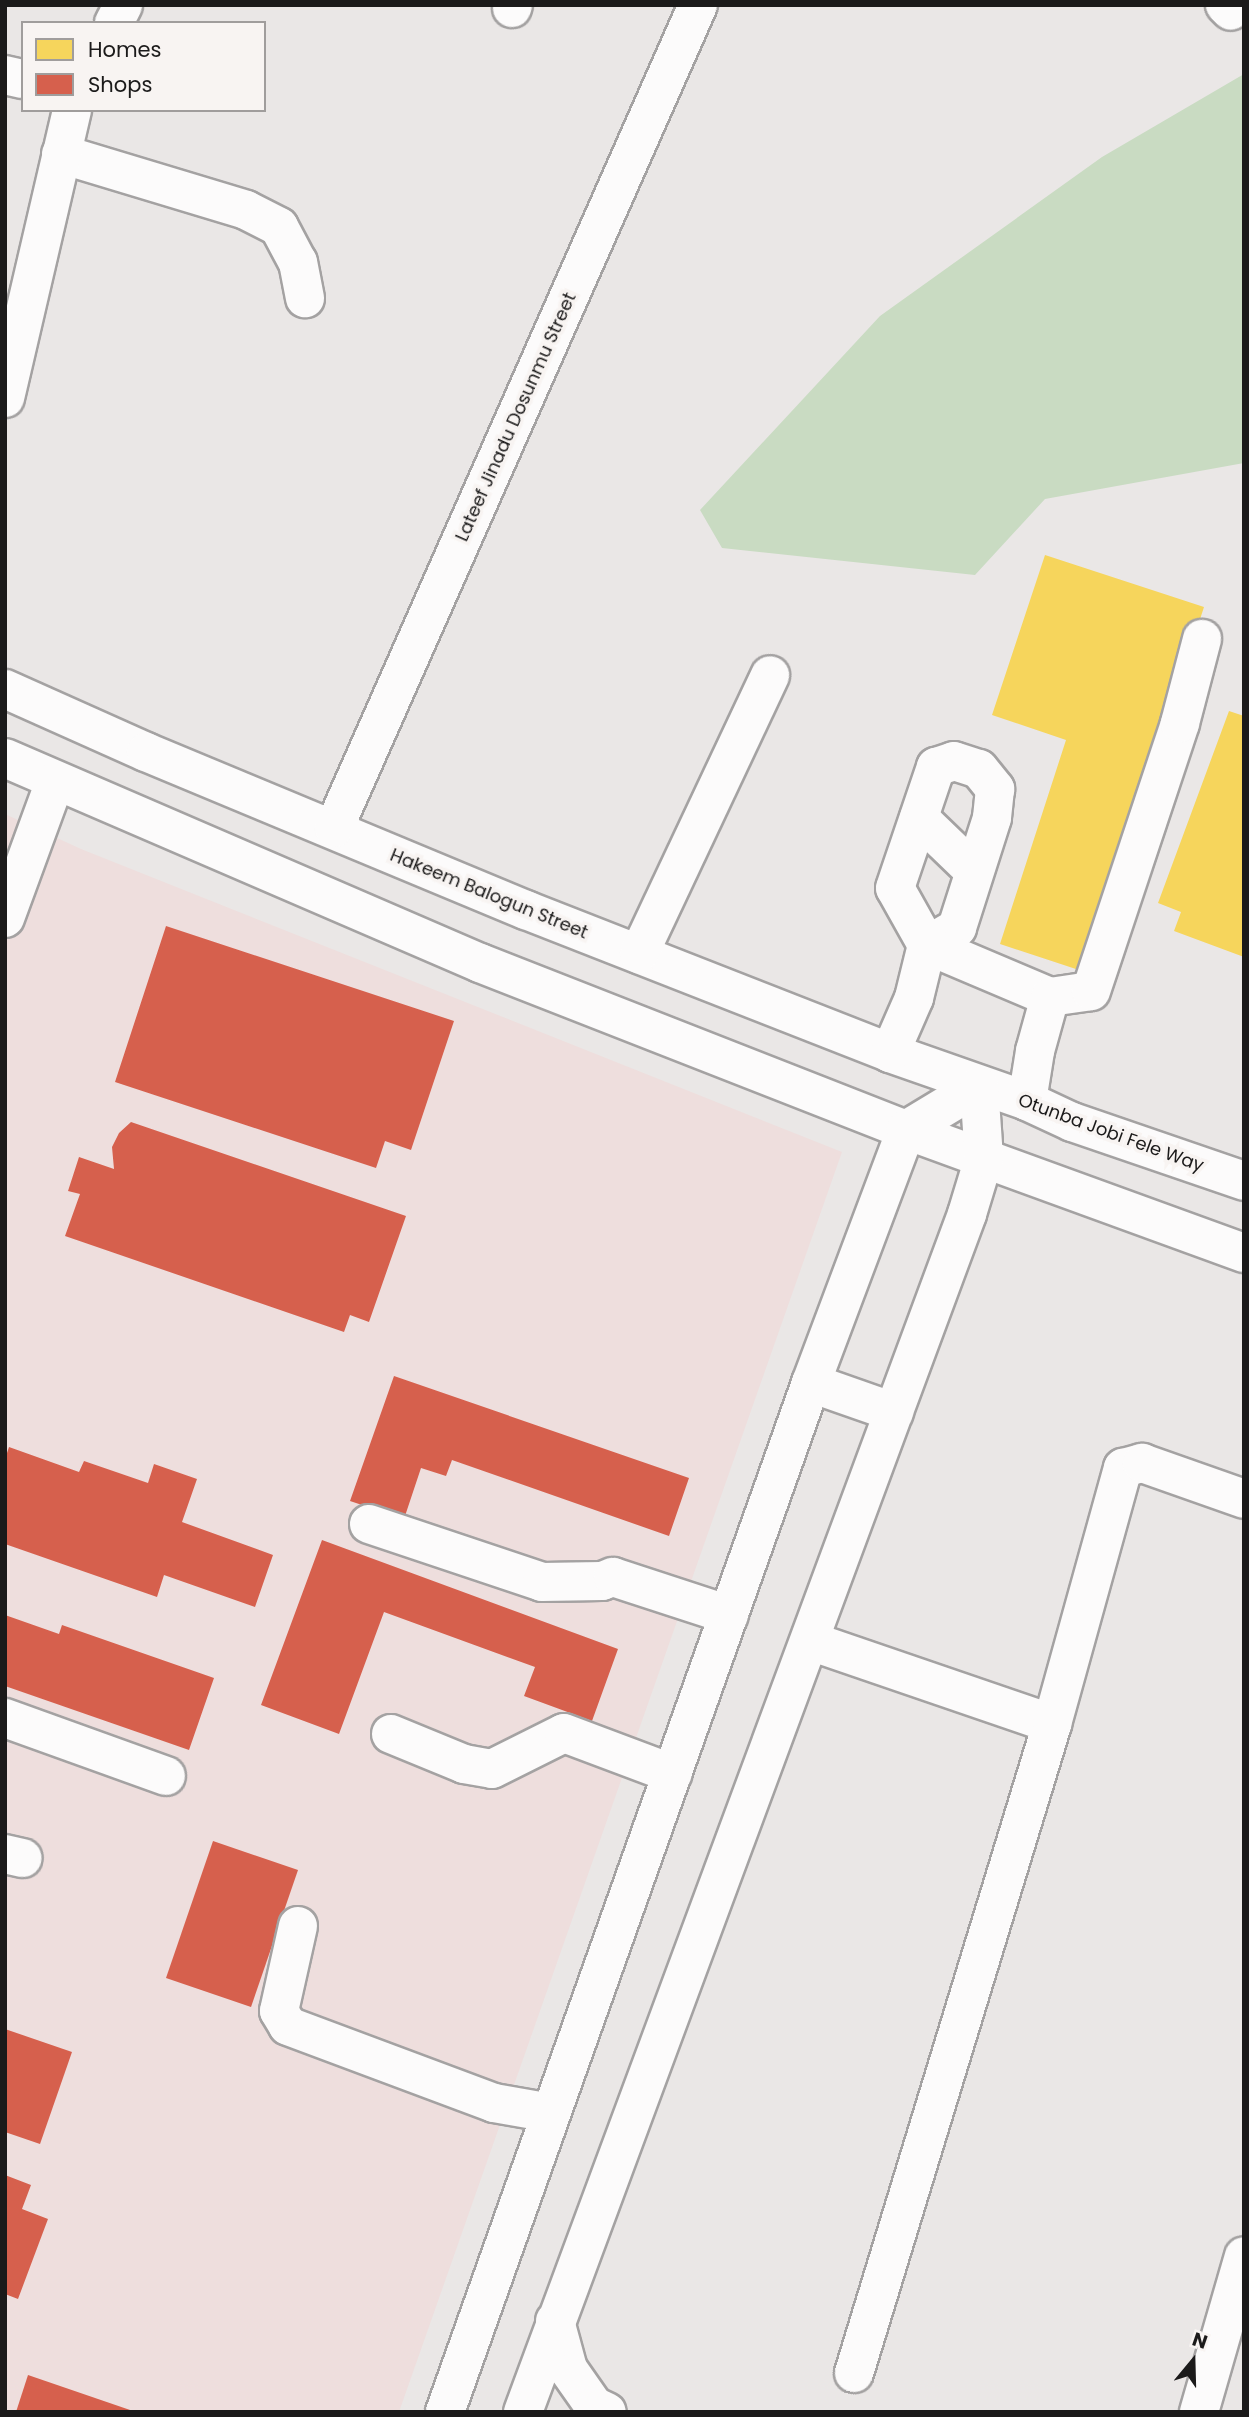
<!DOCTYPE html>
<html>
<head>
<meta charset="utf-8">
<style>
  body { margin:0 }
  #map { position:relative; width:1249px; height:2417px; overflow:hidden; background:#eae7e6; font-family:Poppins,sans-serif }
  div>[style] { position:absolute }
  .commercial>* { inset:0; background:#eededd }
  .green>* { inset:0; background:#c9dbc2 }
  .homes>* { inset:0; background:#f6d55c }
  .shops>* { inset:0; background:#d6604d }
  .roads { filter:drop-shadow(2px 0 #a4a2a2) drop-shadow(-2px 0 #a4a2a2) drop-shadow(0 2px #a4a2a2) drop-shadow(0 -2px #a4a2a2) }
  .minor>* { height:38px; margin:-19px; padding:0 19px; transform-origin:19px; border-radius:19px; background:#fcfbfb }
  span { translate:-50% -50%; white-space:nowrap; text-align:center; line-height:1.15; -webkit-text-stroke:7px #f8f4f2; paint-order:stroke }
  .street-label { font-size:18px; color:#1b1a1a }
  .frame { position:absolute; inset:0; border:7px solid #1b1a1a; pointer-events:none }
  .legend { position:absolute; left:21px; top:21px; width:245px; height:91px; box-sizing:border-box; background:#f8f4f2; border:2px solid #a09d9c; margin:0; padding:9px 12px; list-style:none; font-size:21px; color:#1b1a1a }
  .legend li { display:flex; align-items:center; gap:14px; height:35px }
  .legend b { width:35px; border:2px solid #a09d9c }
  .north { position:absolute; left:1158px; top:2326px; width:70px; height:70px; -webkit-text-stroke:5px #f8f4f2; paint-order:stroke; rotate:19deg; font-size:19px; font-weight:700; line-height:28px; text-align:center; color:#1b1a1a }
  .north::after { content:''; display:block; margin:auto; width:24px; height:32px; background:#1b1a1a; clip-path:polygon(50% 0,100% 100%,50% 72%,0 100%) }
</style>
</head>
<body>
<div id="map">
  <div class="commercial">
    <div style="clip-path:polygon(5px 814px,81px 849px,842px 1152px,399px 2412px,5px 2412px)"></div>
  </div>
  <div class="green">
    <div style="clip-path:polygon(1244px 74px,1244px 463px,1045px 499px,975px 575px,722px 548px,700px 510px,880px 316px,1102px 157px)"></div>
  </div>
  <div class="homes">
    <div style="clip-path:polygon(1045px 555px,1204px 607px,1085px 972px,1000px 944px,1066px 740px,992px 715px)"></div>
    <div style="clip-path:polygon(1229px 711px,1244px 716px,1244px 957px,1174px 931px,1181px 912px,1158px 903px)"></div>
  </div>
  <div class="shops">
    <div style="clip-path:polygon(166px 926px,454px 1021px,411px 1150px,385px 1141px,376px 1168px,115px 1082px)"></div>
    <div style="clip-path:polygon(131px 1122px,406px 1216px,369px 1322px,350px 1315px,344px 1332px,65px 1236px,80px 1194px,68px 1191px,79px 1157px,114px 1169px,112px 1147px,119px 1133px)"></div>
    <div style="clip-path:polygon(394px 1376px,689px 1478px,669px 1536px,452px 1460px,446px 1476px,421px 1468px,404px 1519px,350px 1501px)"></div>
    <div style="clip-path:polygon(9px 1447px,79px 1472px,84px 1461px,148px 1483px,154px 1464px,197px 1479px,182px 1522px,273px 1555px,255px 1607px,164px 1575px,157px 1597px,5px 1544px,5px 1459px)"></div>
    <div style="clip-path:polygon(322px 1540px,618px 1649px,592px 1721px,524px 1696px,535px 1667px,384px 1612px,339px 1734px,261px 1705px)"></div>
    <div style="clip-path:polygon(5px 1615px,59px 1634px,62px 1625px,214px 1678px,189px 1750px,5px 1686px)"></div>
    <div style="clip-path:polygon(213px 1841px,298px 1870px,251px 2007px,166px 1978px)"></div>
    <div style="clip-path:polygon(5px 2029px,72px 2052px,40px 2144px,5px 2132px)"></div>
    <div style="clip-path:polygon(5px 2175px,31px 2185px,22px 2209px,48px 2219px,18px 2299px,5px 2294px)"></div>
    <div style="clip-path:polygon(28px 2375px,133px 2411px,133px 2412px,16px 2412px)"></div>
  </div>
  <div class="roads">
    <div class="minor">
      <div style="left:1225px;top:5px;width:8px;rotate:45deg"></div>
      <div style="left:512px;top:8px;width:3px;rotate:-72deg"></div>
      <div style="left:114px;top:23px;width:20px;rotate:-63deg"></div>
      <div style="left:5px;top:75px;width:18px;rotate:13deg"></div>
      <div style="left:61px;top:154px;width:193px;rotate:16.8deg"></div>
      <div style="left:246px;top:210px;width:37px;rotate:27deg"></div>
      <div style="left:279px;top:227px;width:40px;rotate:62deg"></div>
      <div style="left:298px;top:262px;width:37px;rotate:79deg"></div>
      <div style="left:5px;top:398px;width:296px;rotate:-76.9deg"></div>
      <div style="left:5px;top:689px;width:154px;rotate:24.1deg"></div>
      <div style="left:146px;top:752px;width:412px;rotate:22.6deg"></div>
      <div style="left:526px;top:910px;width:391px;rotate:21.4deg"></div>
      <div style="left:890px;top:1053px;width:145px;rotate:19.3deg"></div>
      <div style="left:1027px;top:1101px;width:50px;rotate:25deg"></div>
      <div style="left:1072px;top:1122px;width:182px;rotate:18.9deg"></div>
      <div style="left:5px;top:758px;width:517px;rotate:23.34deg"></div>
      <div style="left:480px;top:963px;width:458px;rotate:21.4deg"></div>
      <div style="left:906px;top:1130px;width:360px;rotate:20deg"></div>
      <div style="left:919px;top:818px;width:76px;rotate:43.9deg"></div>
      <div style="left:334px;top:828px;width:900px;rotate:-66.14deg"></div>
      <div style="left:5px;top:918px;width:146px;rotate:-69.9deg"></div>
      <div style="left:639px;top:954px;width:308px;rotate:-64.8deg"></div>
      <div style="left:890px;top:1053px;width:60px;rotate:-66.4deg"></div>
      <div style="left:914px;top:998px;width:55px;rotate:-76.2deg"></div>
      <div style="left:927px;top:945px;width:65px;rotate:-119.3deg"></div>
      <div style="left:895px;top:888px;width:128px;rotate:-71.3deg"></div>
      <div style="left:936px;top:767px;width:19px;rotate:-18deg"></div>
      <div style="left:954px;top:761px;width:26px;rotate:18deg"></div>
      <div style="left:979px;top:769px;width:26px;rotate:51deg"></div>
      <div style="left:995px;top:789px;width:29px;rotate:96deg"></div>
      <div style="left:992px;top:818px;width:115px;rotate:107.7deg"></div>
      <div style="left:957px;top:928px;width:34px;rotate:150deg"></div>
      <div style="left:927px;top:945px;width:134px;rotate:22.9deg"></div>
      <div style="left:1027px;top:1101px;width:51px;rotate:-80.9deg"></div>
      <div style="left:1035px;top:1051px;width:56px;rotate:-74.5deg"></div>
      <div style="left:1050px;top:997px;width:41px;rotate:-8.3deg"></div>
      <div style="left:1091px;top:991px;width:282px;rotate:-71.6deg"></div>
      <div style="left:1180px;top:723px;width:87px;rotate:-75.3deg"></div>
      <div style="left:811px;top:1383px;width:88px;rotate:19.3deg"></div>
      <div style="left:369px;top:1524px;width:182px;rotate:18.5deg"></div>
      <div style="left:542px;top:1582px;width:60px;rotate:-1deg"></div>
      <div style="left:602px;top:1581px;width:12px;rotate:-20deg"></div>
      <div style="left:613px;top:1577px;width:122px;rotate:18.1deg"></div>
      <div style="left:810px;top:1641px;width:256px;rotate:18.9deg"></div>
      <div style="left:5px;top:1718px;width:171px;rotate:19.8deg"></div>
      <div style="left:391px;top:1734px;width:79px;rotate:22.3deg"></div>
      <div style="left:464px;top:1764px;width:28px;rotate:10deg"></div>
      <div style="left:492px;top:1769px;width:80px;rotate:-26.6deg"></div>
      <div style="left:564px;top:1733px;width:116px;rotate:20.6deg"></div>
      <div style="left:5px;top:1854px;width:18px;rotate:13deg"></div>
      <div style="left:298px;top:1926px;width:87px;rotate:102.6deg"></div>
      <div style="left:279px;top:2011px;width:17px;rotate:59deg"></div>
      <div style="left:288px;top:2026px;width:220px;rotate:20.5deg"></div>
      <div style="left:494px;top:2103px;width:58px;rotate:10deg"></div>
      <div style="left:555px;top:2321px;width:50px;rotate:74.8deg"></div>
      <div style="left:568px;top:2369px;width:45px;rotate:54.9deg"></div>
      <div style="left:594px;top:2406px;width:14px;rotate:25deg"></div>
      <div style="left:854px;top:2373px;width:679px;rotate:-73.03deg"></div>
      <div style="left:1052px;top:1724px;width:266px;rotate:-74.5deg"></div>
      <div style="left:1123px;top:1468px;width:20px;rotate:-15deg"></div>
      <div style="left:1142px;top:1463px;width:108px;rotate:19.4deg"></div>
      <div style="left:445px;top:2412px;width:1092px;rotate:-70.42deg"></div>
      <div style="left:811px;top:1383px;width:270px;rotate:-69.4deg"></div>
      <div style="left:906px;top:1130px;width:85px;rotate:-31.1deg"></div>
      <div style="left:523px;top:2412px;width:1278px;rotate:-69.66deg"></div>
      <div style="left:967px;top:1214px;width:59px;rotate:-73.1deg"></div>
      <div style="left:984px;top:1158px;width:72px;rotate:-94deg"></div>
      <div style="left:1199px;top:2412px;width:162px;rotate:-73.9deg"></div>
    </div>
  </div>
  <div class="street-label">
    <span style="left:516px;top:417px;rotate:-66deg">Lateef Jinadu Dosunmu Street</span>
    <span style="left:489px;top:894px;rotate:22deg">Hakeem Balogun Street</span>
    <span style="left:1111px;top:1133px;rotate:20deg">Otunba Jobi Fele Way</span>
  </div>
  <div class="frame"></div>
  <ul class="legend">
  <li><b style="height:19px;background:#f6d55c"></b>Homes</li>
  <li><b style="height:19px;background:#d6604d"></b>Shops</li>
  </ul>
  <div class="north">N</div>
</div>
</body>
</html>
